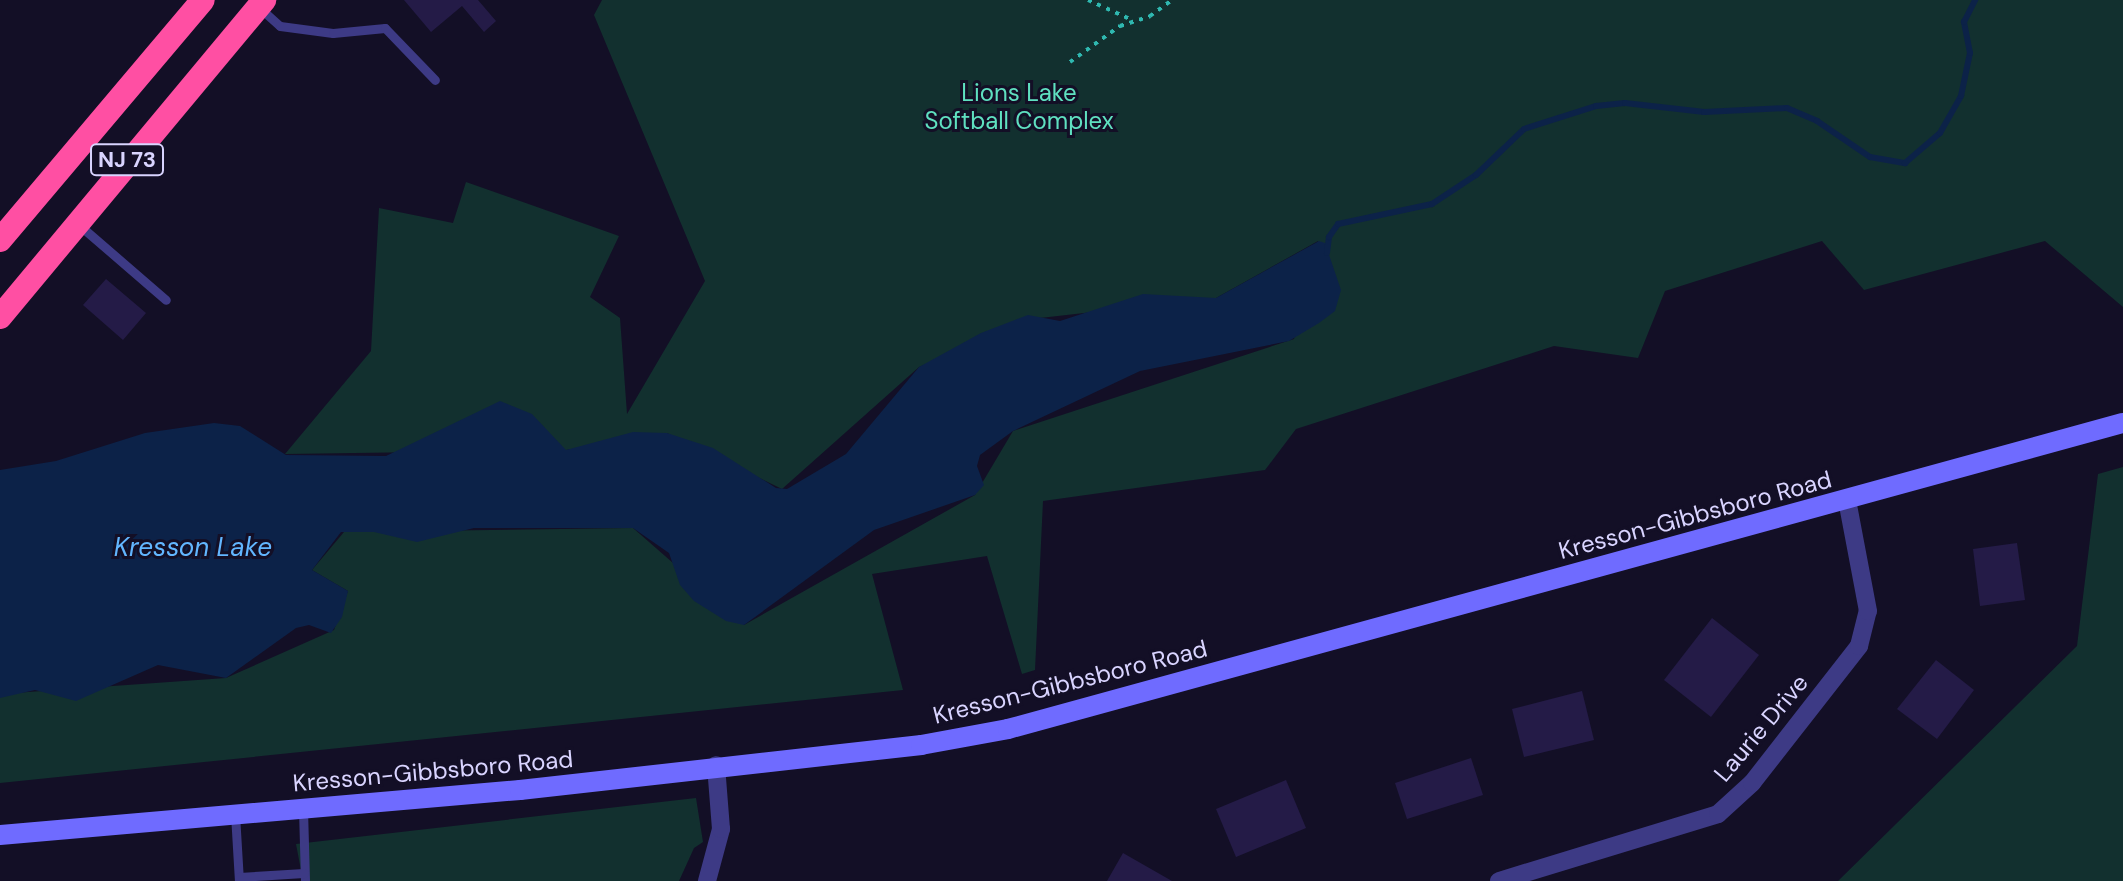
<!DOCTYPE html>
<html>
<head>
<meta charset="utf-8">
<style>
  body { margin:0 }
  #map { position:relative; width:2123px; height:881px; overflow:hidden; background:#130f26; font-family:"DM Sans",sans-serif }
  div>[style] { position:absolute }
  .green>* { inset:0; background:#12302f }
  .water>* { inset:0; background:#0c2248 }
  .stream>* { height:6px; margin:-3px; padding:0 3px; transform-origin:3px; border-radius:3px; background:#0c2248 }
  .building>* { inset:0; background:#241b47 }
  .path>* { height:4px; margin-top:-2px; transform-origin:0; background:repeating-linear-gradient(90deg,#2fb8b0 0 4px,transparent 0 10px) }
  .lane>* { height:9px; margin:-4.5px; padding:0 4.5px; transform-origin:4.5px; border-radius:4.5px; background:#3d3a85 }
  .street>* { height:18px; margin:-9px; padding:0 9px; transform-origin:9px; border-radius:9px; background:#3d3a85 }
  .secondary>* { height:20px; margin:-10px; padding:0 10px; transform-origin:10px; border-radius:10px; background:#6f6bff }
  .highway>* { height:24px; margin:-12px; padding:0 12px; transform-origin:12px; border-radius:12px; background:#ff4fa3 }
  span { translate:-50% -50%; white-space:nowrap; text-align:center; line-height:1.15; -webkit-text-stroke:6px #130f26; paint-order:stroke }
  .shield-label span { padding:2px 6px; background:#130f26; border:2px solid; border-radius:6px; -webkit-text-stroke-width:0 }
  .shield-label { font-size:22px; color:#d9d4ff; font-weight:700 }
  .park-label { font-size:24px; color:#5fe0c0 }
  .street-label { font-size:24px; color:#d9d4ff }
  .water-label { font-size:26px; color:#62b6ff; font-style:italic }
</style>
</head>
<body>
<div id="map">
  <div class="green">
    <div style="clip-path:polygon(602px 0,2123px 0,2123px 307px,2045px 241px,1864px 290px,1822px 241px,1665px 291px,1638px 358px,1554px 346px,1296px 429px,1265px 470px,1043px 501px,1035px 670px,1022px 674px,987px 556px,872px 574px,903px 690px,0 783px,0 694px,226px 678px,334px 630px,348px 591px,312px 570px,344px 532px,633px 528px,744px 625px,975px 495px,1013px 431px,1294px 339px,1318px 241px,1216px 298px,1040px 318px,919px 367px,782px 489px,667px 433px,566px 450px,285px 454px,371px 351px,379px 208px,453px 223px,466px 182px,619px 236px,590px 297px,620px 318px,627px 414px,705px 281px,594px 15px)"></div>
    <div style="clip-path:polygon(2123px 467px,2123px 881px,1838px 881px,2077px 646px,2098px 474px)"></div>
    <div style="clip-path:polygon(696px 798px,703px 842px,694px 848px,679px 881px,303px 881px,296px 844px)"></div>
  </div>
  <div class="water">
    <div style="clip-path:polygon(1319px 241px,1325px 243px,1341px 290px,1335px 311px,1319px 323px,1289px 341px,1140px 371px,1013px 431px,980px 455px,977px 466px,984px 485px,975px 495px,874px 530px,744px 625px,726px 621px,694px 601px,680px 585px,669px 553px,633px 528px,474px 528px,417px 542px,374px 532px,341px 532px,312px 570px,348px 591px,342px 617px,331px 633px,309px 625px,296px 628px,226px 678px,158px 665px,76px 701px,35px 690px,0 698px,0 470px,56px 461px,145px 433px,214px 423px,240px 426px,286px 455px,386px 456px,500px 401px,532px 414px,566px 450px,633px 432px,667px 433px,713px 448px,776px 488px,787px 489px,846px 454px,919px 367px,981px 333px,1028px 315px,1060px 321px,1143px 294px,1216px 298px)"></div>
  </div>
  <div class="stream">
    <div style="left:1327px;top:253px;width:16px;rotate:-83deg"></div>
    <div style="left:1329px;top:237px;width:16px;rotate:-55deg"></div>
    <div style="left:1338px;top:224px;width:96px;rotate:-12deg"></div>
    <div style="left:1432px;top:204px;width:53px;rotate:-33.4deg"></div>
    <div style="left:1476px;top:175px;width:66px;rotate:-43.8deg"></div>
    <div style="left:1524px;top:129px;width:76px;rotate:-17.7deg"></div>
    <div style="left:1596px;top:106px;width:29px;rotate:-6deg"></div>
    <div style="left:1625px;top:103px;width:80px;rotate:6.5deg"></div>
    <div style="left:1704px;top:112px;width:83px;rotate:-2.8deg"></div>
    <div style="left:1787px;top:108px;width:33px;rotate:23deg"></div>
    <div style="left:1817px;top:121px;width:64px;rotate:34.2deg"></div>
    <div style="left:1870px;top:157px;width:36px;rotate:10deg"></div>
    <div style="left:1905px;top:163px;width:46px;rotate:-40.6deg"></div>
    <div style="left:1940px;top:133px;width:43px;rotate:-60.4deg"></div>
    <div style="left:1961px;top:96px;width:44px;rotate:-78.2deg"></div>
    <div style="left:1970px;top:53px;width:32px;rotate:-101deg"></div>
    <div style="left:1964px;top:22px;width:25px;rotate:-63deg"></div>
  </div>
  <div class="building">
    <div style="clip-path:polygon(404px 0,478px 0,496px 21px,484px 32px,462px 6px,431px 32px)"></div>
    <div style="clip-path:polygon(106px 279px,146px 313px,123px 340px,83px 305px)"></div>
    <div style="clip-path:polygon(2017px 543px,2025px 600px,1980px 606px,1973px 549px)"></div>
    <div style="clip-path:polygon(1712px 618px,1759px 655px,1711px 717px,1664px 680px)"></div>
    <div style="clip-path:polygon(1936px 660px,1974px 690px,1937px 739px,1897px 709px)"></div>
    <div style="clip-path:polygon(1582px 691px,1594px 740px,1524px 757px,1512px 709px)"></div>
    <div style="clip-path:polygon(1471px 758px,1483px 795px,1407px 819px,1395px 783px)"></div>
    <div style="clip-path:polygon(1286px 780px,1306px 828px,1236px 857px,1216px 809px)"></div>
    <div style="clip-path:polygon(1123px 853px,1172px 881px,1107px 881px)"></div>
  </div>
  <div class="path">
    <div style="left:1088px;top:0;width:48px;rotate:24.4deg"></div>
    <div style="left:1070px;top:62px;width:62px;rotate:-35.8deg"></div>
    <div style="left:1120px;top:26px;width:32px;rotate:-18deg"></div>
    <div style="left:1150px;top:16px;width:27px;rotate:-36deg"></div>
  </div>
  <div class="lane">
    <div style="left:261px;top:9px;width:25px;rotate:42deg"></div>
    <div style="left:280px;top:26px;width:53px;rotate:7.5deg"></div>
    <div style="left:333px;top:33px;width:52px;rotate:-5.5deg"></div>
    <div style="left:385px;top:28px;width:72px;rotate:46.1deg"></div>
    <div style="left:78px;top:224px;width:116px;rotate:40.8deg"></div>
    <div style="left:303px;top:809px;width:72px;rotate:88.4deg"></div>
    <div style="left:235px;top:814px;width:67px;rotate:86.6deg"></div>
    <div style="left:239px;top:877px;width:65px;rotate:-3.5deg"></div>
  </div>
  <div class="street">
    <div style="left:707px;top:881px;width:54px;rotate:-74.9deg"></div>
    <div style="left:721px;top:829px;width:64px;rotate:-94.5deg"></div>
    <div style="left:1499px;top:881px;width:229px;rotate:-17deg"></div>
    <div style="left:1718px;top:814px;width:46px;rotate:-42.4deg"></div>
    <div style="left:1752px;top:783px;width:174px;rotate:-52deg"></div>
    <div style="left:1859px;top:646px;width:36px;rotate:-76deg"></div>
    <div style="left:1868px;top:611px;width:113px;rotate:-100.7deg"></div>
  </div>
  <div class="secondary">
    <div style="left:0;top:835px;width:522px;rotate:-4.95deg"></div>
    <div style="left:520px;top:790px;width:404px;rotate:-6.4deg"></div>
    <div style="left:921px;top:745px;width:88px;rotate:-10.4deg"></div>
    <div style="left:1008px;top:729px;width:1156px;rotate:-15.35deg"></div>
  </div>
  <div class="highway">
    <div style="left:0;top:240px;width:314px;rotate:-49.8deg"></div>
    <div style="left:0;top:317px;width:413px;rotate:-50.2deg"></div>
  </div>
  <div class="shield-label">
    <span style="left:127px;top:160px">NJ 73</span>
  </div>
  <div class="park-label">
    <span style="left:1019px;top:107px">Lions Lake<br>Softball Complex</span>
  </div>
  <div class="street-label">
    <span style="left:1695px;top:515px;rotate:-15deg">Kresson-Gibbsboro Road</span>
    <span style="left:1070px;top:682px;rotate:-14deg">Kresson-Gibbsboro Road</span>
    <span style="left:1761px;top:728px;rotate:-50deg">Laurie Drive</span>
    <span style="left:433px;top:771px;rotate:-5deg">Kresson-Gibbsboro Road</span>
  </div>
  <div class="water-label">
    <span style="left:193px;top:548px">Kresson Lake</span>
  </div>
</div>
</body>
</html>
